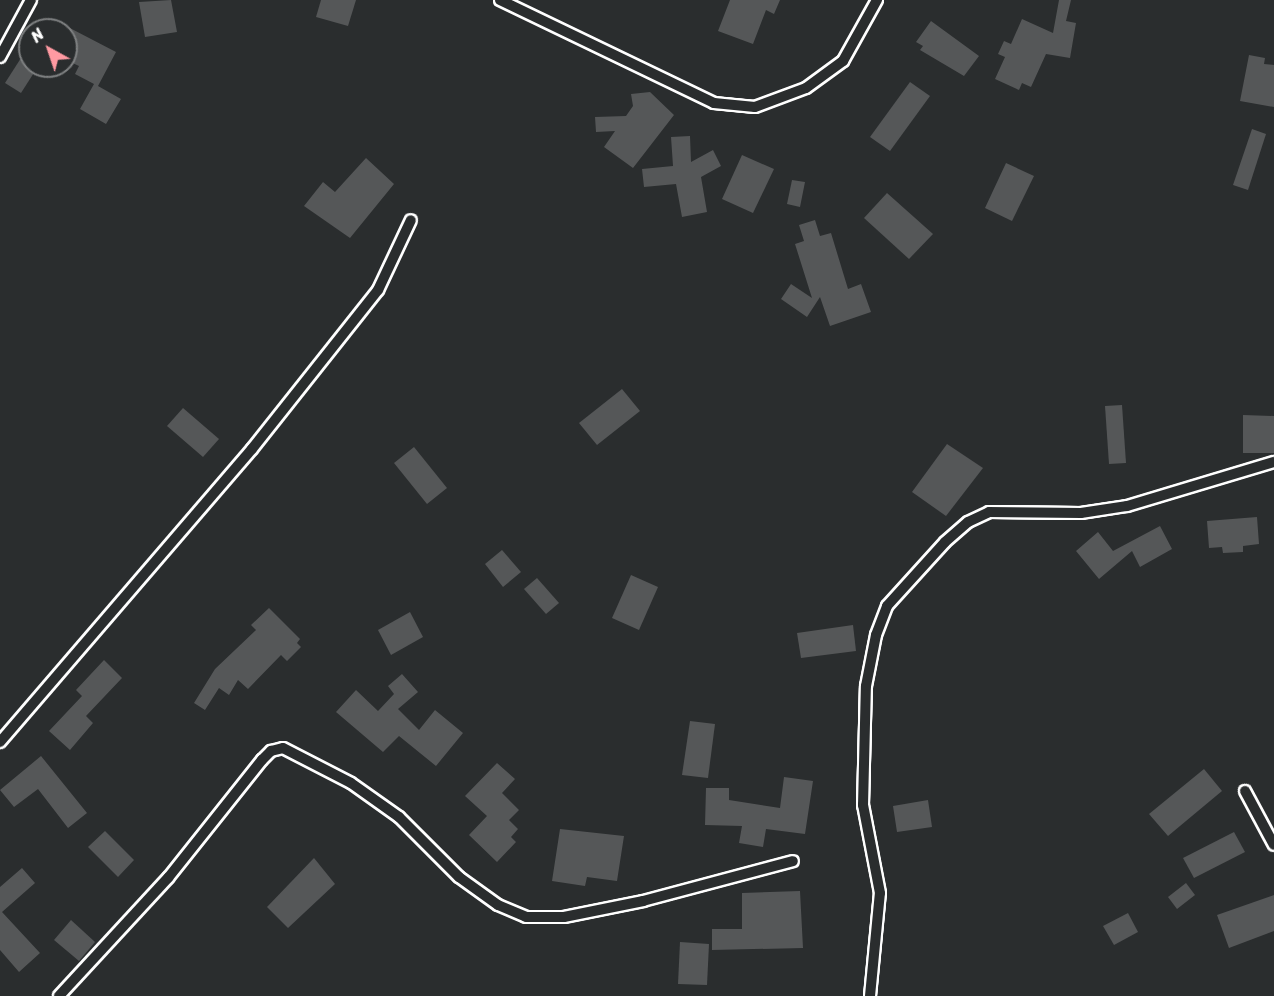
<!DOCTYPE html>
<html>
<head>
<meta charset="utf-8">
<style>
  body { margin:0 }
  #map { position:relative; width:1274px; height:996px; overflow:hidden; background:#2a2d2e; font-family:Sriracha,sans-serif }
  div>[style] { position:absolute }
  .building>* { inset:0; background:#555758 }
  .roads { filter:drop-shadow(2px 0 #fff) drop-shadow(-2px 0 #fff) drop-shadow(0 2px #fff) drop-shadow(0 -2px #fff) }
  .street>* { height:10px; margin:-5px; padding:0 5px; transform-origin:5px; border-radius:5px; background:#2a2d2e }
  span { translate:-50% -50%; white-space:nowrap; text-align:center; line-height:1.15; -webkit-text-stroke:6px #2a2d2e; paint-order:stroke }
  .north { position:absolute; left:18px; top:18px; width:60px; height:60px; box-sizing:border-box; background:#2a2d2e; border:2px solid #7f8182; border-radius:50%; rotate:320deg; font-size:16px; font-weight:700; line-height:24px; text-align:center; color:#fff }
  .north::after { content:''; display:block; margin:auto; width:21px; height:27px; background:#ff9aa2; clip-path:polygon(50% 0,100% 100%,50% 72%,0 100%) }
</style>
</head>
<body>
<div id="map">
  <div class="building">
    <div style="clip-path:polygon(171px 0,177px 32px,145px 37px,139px 2px)"></div>
    <div style="clip-path:polygon(321px 0,356px 0,348px 26px,316px 17px)"></div>
    <div style="clip-path:polygon(730px 0,780px 0,774px 14px,766px 10px,753px 44px,718px 31px)"></div>
    <div style="clip-path:polygon(1059px 0,1071px 0,1066px 21px,1076px 23px,1070px 58px,1046px 54px,1031px 87px,1022px 83px,1019px 90px,995px 79px,1005px 57px,998px 54px,1004px 41px,1011px 44px,1022px 19px,1053px 33px)"></div>
    <div style="clip-path:polygon(931px 21px,979px 56px,964px 76px,920px 50px,923px 46px,916px 42px)"></div>
    <div style="clip-path:polygon(66px 26px,116px 52px,98px 86px,121px 99px,106px 124px,80px 109px,94px 84px,75px 74px,79px 66px,66px 60px)"></div>
    <div style="clip-path:polygon(1249px 55px,1265px 58px,1264px 64px,1274px 65px,1274px 107px,1240px 101px)"></div>
    <div style="clip-path:polygon(21px 58px,37px 68px,21px 93px,5px 83px)"></div>
    <div style="clip-path:polygon(910px 82px,930px 96px,890px 151px,870px 137px)"></div>
    <div style="clip-path:polygon(650px 92px,674px 115px,633px 168px,604px 147px,615px 131px,596px 132px,595px 117px,626px 116px,633px 106px,631px 94px)"></div>
    <div style="clip-path:polygon(1252px 129px,1266px 134px,1248px 190px,1233px 185px)"></div>
    <div style="clip-path:polygon(690px 136px,691px 162px,713px 150px,721px 166px,701px 177px,707px 212px,682px 217px,676px 184px,644px 187px,642px 169px,673px 166px,671px 137px)"></div>
    <div style="clip-path:polygon(742px 155px,774px 169px,753px 213px,722px 199px)"></div>
    <div style="clip-path:polygon(366px 158px,394px 184px,350px 238px,304px 206px,323px 182px,335px 192px)"></div>
    <div style="clip-path:polygon(1006px 163px,1034px 176px,1012px 221px,985px 208px)"></div>
    <div style="clip-path:polygon(792px 180px,805px 182px,800px 207px,787px 204px)"></div>
    <div style="clip-path:polygon(887px 193px,933px 234px,909px 259px,864px 218px)"></div>
    <div style="clip-path:polygon(815px 220px,820px 236px,831px 233px,848px 289px,861px 284px,871px 312px,830px 326px,820px 297px,807px 317px,781px 299px,791px 284px,812px 298px,795px 244px,804px 241px,799px 225px)"></div>
    <div style="clip-path:polygon(622px 389px,640px 411px,597px 445px,579px 423px)"></div>
    <div style="clip-path:polygon(1122px 405px,1126px 463px,1109px 464px,1105px 406px)"></div>
    <div style="clip-path:polygon(183px 408px,219px 439px,203px 457px,167px 426px)"></div>
    <div style="clip-path:polygon(1243px 415px,1274px 416px,1274px 453px,1243px 453px)"></div>
    <div style="clip-path:polygon(947px 444px,983px 468px,946px 516px,912px 492px)"></div>
    <div style="clip-path:polygon(414px 447px,447px 488px,427px 504px,394px 463px)"></div>
    <div style="clip-path:polygon(1257px 517px,1259px 544px,1243px 546px,1243px 552px,1223px 553px,1222px 547px,1209px 548px,1207px 521px)"></div>
    <div style="clip-path:polygon(1160px 526px,1172px 549px,1140px 567px,1132px 551px,1099px 579px,1076px 551px,1098px 532px,1113px 551px)"></div>
    <div style="clip-path:polygon(502px 550px,521px 572px,503px 587px,485px 564px)"></div>
    <div style="clip-path:polygon(631px 575px,658px 587px,639px 630px,612px 618px)"></div>
    <div style="clip-path:polygon(537px 578px,559px 603px,546px 614px,524px 589px)"></div>
    <div style="clip-path:polygon(269px 608px,300px 639px,297px 643px,301px 647px,287px 661px,281px 655px,248px 689px,238px 680px,229px 695px,219px 688px,205px 710px,194px 703px,215px 669px,256px 630px,251px 625px)"></div>
    <div style="clip-path:polygon(410px 612px,423px 637px,391px 655px,378px 630px)"></div>
    <div style="clip-path:polygon(853px 625px,856px 651px,801px 658px,797px 633px)"></div>
    <div style="clip-path:polygon(104px 660px,122px 678px,86px 716px,93px 723px,70px 750px,49px 731px,82px 696px,76px 690px)"></div>
    <div style="clip-path:polygon(402px 674px,418px 692px,398px 709px,419px 730px,435px 710px,463px 733px,436px 766px,399px 736px,383px 752px,336px 712px,356px 690px,378px 711px,394px 694px,388px 686px)"></div>
    <div style="clip-path:polygon(690px 721px,715px 724px,708px 778px,682px 775px)"></div>
    <div style="clip-path:polygon(41px 756px,87px 813px,68px 828px,38px 789px,14px 807px,0 790px)"></div>
    <div style="clip-path:polygon(497px 763px,515px 779px,502px 793px,519px 810px,509px 820px,518px 829px,511px 837px,516px 842px,497px 862px,469px 835px,487px 816px,465px 796px)"></div>
    <div style="clip-path:polygon(1204px 769px,1222px 791px,1168px 836px,1149px 814px)"></div>
    <div style="clip-path:polygon(784px 777px,813px 781px,805px 834px,766px 829px,763px 847px,739px 843px,742px 826px,705px 825px,706px 788px,729px 788px,729px 800px,780px 808px)"></div>
    <div style="clip-path:polygon(928px 800px,932px 827px,897px 832px,893px 806px)"></div>
    <div style="clip-path:polygon(560px 829px,624px 836px,617px 881px,587px 877px,585px 886px,552px 881px)"></div>
    <div style="clip-path:polygon(105px 831px,134px 860px,118px 877px,88px 847px)"></div>
    <div style="clip-path:polygon(1234px 832px,1245px 852px,1194px 878px,1183px 858px)"></div>
    <div style="clip-path:polygon(314px 858px,335px 884px,288px 928px,267px 907px)"></div>
    <div style="clip-path:polygon(22px 868px,35px 883px,2px 912px,40px 953px,19px 972px,0 950px,0 887px)"></div>
    <div style="clip-path:polygon(1186px 883px,1195px 895px,1177px 909px,1168px 897px)"></div>
    <div style="clip-path:polygon(800px 891px,803px 948px,712px 950px,712px 929px,742px 929px,742px 893px)"></div>
    <div style="clip-path:polygon(1274px 895px,1274px 931px,1229px 948px,1217px 915px)"></div>
    <div style="clip-path:polygon(1128px 913px,1138px 932px,1114px 945px,1103px 926px)"></div>
    <div style="clip-path:polygon(71px 920px,95px 942px,79px 961px,54px 940px)"></div>
    <div style="clip-path:polygon(680px 942px,709px 944px,707px 985px,678px 984px)"></div>
  </div>
  <div class="roads">
    <div class="street">
      <div style="left:500px;top:0;width:237px;rotate:25.7deg"></div>
      <div style="left:714px;top:103px;width:41px;rotate:5.6deg"></div>
      <div style="left:755px;top:107px;width:54px;rotate:-20.4deg"></div>
      <div style="left:806px;top:88px;width:46px;rotate:-36.1deg"></div>
      <div style="left:843px;top:61px;width:70px;rotate:-60.9deg"></div>
      <div style="left:0;top:57px;width:65px;rotate:-61.5deg"></div>
      <div style="left:0;top:742px;width:386px;rotate:-49.3deg"></div>
      <div style="left:252px;top:449px;width:203px;rotate:-51.6deg"></div>
      <div style="left:378px;top:290px;width:77px;rotate:-64.8deg"></div>
      <div style="left:1245px;top:791px;width:61px;rotate:61.8deg"></div>
      <div style="left:59px;top:996px;width:161px;rotate:-47.3deg"></div>
      <div style="left:168px;top:878px;width:151px;rotate:-51.5deg"></div>
      <div style="left:262px;top:760px;width:13px;rotate:-45deg"></div>
      <div style="left:271px;top:751px;width:12px;rotate:-14deg"></div>
      <div style="left:283px;top:748px;width:76px;rotate:27.2deg"></div>
      <div style="left:351px;top:783px;width:59px;rotate:35.3deg"></div>
      <div style="left:399px;top:817px;width:85px;rotate:45deg"></div>
      <div style="left:459px;top:877px;width:48px;rotate:35.7deg"></div>
      <div style="left:498px;top:905px;width:30px;rotate:23deg"></div>
      <div style="left:526px;top:917px;width:38px"></div>
      <div style="left:564px;top:917px;width:81px;rotate:-11.4deg"></div>
      <div style="left:643px;top:901px;width:155px;rotate:-14.9deg"></div>
      <div style="left:870px;top:996px;width:103px;rotate:-84.5deg"></div>
      <div style="left:880px;top:893px;width:90px;rotate:-100.9deg"></div>
      <div style="left:863px;top:805px;width:119px;rotate:-88.6deg"></div>
      <div style="left:866px;top:686px;width:52px;rotate:-78.9deg"></div>
      <div style="left:876px;top:635px;width:31px;rotate:-69deg"></div>
      <div style="left:887px;top:606px;width:86px;rotate:-47.8deg"></div>
      <div style="left:945px;top:542px;width:30px;rotate:-41deg"></div>
      <div style="left:968px;top:522px;width:23px;rotate:-25deg"></div>
      <div style="left:989px;top:512px;width:92px;rotate:0.6deg"></div>
      <div style="left:1081px;top:513px;width:47px;rotate:-8.7deg"></div>
      <div style="left:1127px;top:506px;width:153px;rotate:-16.7deg"></div>
    </div>
  </div>
  <div class="north">N</div>
</div>
</body>
</html>
